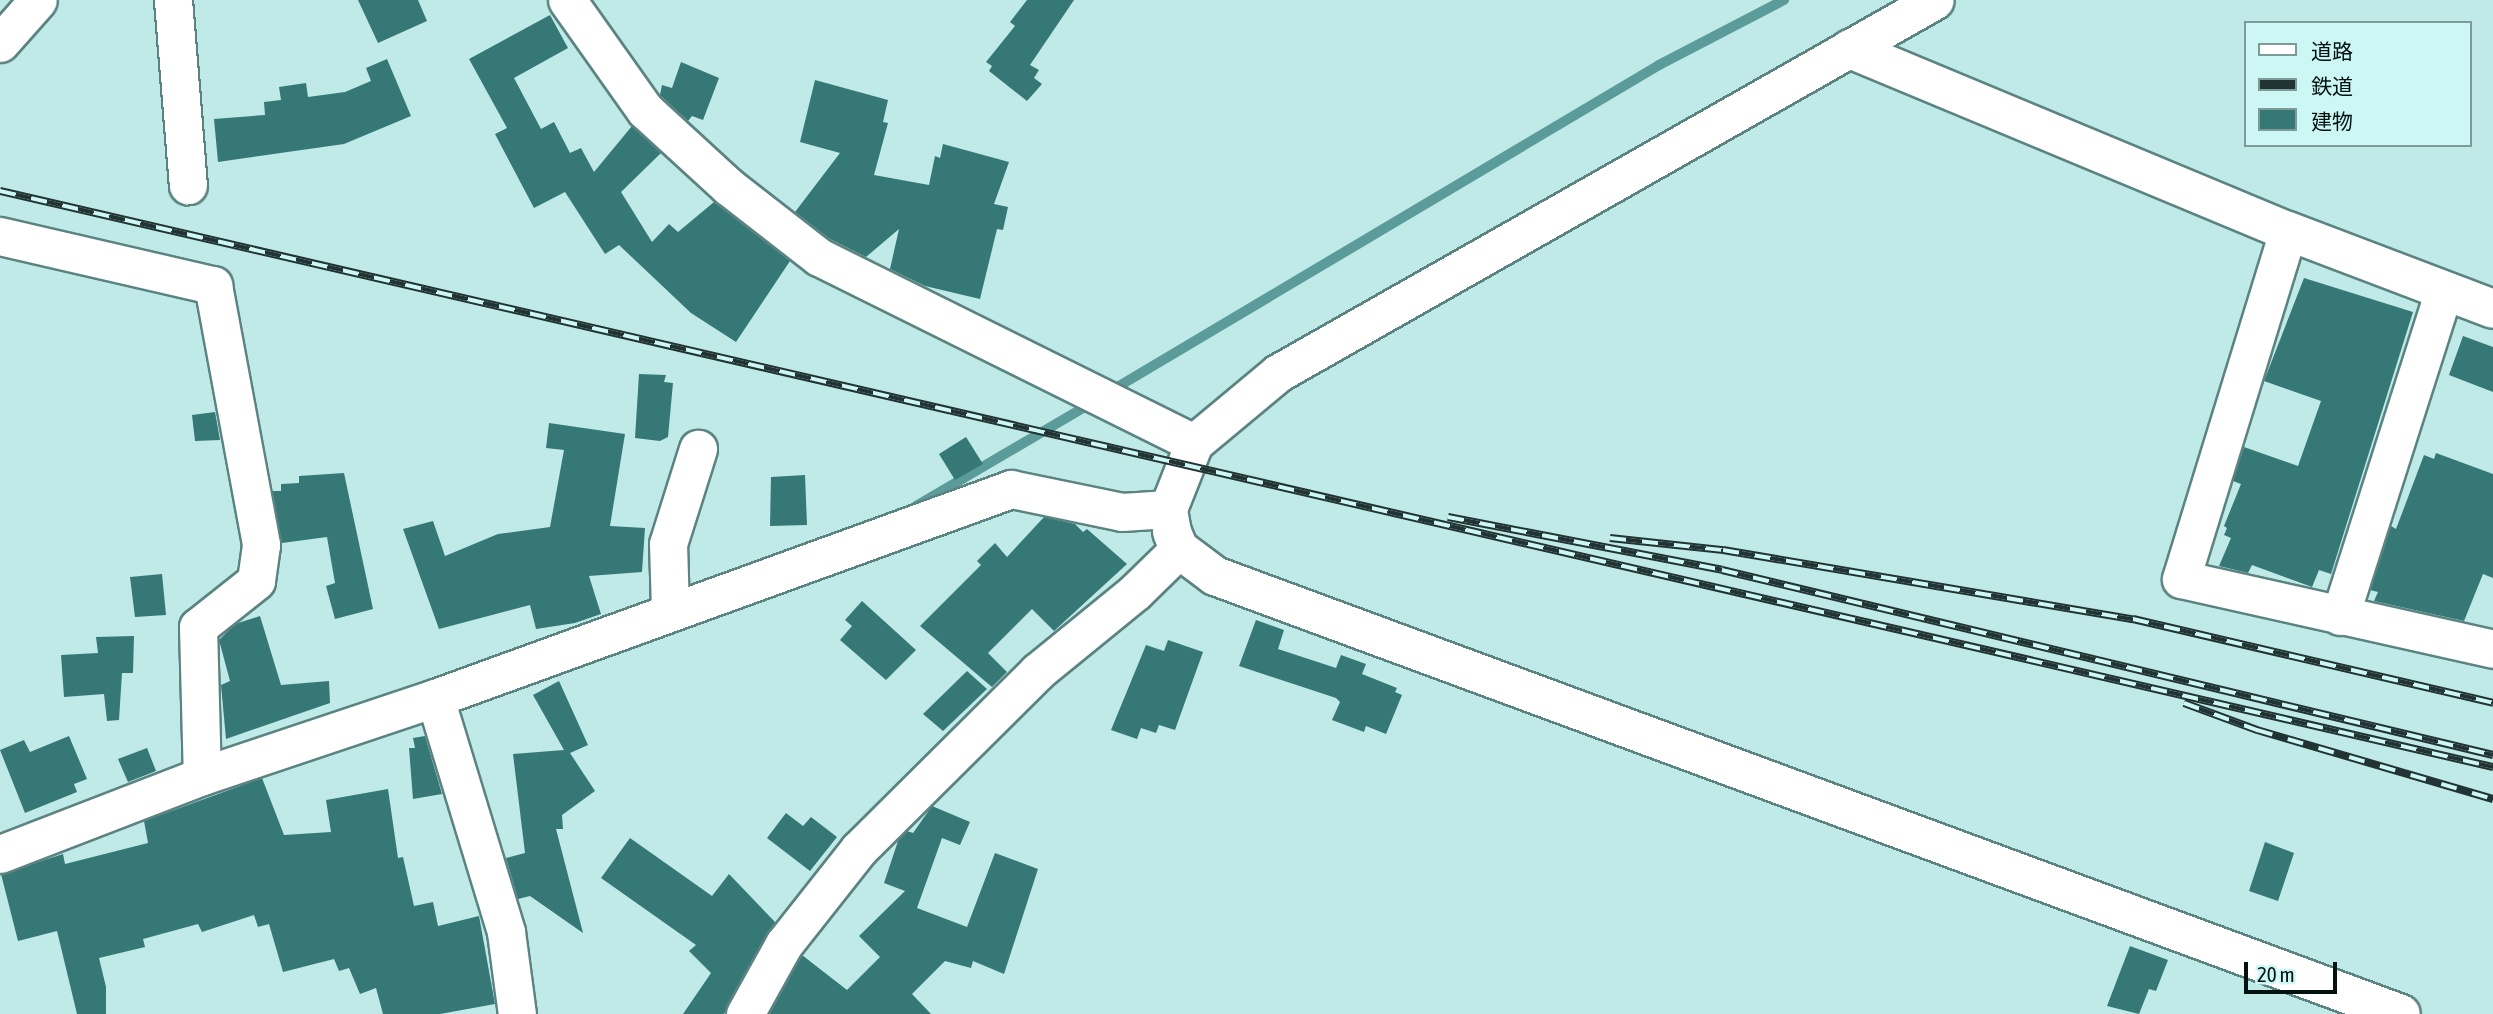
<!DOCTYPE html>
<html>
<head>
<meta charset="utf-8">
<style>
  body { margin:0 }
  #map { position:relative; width:2493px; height:1014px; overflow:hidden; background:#bfeae8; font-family:"Asap Condensed","Noto Sans JP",sans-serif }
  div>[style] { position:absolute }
  .stream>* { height:10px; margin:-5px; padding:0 5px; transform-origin:5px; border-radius:5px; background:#5b9c9a }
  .building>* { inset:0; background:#367876 }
  .roads { filter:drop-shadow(2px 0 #5b8382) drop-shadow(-2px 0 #5b8382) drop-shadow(0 2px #5b8382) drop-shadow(0 -2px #5b8382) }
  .street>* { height:37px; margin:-18.5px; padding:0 18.5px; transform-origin:18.5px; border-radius:18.5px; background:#fff }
  .secondary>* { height:38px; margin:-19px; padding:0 19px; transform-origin:19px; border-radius:19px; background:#fff }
  .rail>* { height:8px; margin-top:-4px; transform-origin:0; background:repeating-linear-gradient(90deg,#ccf7f5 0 16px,#213433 0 32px); box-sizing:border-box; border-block:2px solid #213433 }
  span { translate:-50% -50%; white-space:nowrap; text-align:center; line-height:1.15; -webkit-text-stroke:6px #ccf7f5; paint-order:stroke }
  .legend { position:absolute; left:2244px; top:21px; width:228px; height:126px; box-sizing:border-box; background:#ccf7f5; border:2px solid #7c9b99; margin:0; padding:9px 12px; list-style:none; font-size:21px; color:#031110 }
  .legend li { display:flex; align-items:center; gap:14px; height:35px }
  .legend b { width:35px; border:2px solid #7c9b99 }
  .scale { position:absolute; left:2244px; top:962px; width:93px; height:32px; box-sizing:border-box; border:4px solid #031110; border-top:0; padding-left:9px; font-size:21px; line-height:24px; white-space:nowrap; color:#031110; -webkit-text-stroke:5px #ccf7f5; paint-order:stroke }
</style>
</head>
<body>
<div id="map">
  <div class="stream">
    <div style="left:1109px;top:392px;width:640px;rotate:-30.73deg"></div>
    <div style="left:1659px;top:65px;width:141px;rotate:-27.5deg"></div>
    <div style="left:916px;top:506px;width:205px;rotate:-30.4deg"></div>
  </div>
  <div class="building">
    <div style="clip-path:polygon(358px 0,418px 0,427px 21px,378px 43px)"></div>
    <div style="clip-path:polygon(1027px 0,1074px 0,1030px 65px,1039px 70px,1034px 78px,1042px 84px,1027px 101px,989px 71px,992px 66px,986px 62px,1015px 26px,1010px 22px)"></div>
    <div style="clip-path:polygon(550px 15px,568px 48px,514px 78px,541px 129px,554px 122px,570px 153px,581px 148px,594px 172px,632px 126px,661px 153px,621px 192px,652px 242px,669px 224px,678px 232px,714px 202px,790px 261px,736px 342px,691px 313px,619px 245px,605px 254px,565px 192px,534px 208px,495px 134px,507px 128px,469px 59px)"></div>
    <div style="clip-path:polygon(387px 59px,411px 116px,344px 144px,218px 162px,214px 119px,265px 115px,264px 102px,281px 100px,279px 87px,306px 83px,308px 97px,345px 92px,371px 81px,366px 68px)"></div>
    <div style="clip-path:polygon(681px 62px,719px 78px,703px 120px,692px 116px,688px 121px,660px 95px,662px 85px,672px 88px)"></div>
    <div style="clip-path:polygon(815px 80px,888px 100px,883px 122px,888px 123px,874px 175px,929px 185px,935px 156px,940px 158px,943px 144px,1009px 162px,994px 204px,1008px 207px,1003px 230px,997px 229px,980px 299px,925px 286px,890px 269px,899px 229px,866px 257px,830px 239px,795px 212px,840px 153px,800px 142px)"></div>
    <div style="clip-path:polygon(2304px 278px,2413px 312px,2331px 574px,2319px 570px,2312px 587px,2252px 565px,2248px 573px,2219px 566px,2231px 538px,2224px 535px,2227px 528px,2224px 526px,2241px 484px,2233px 481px,2244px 447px,2298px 466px,2321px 401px,2264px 381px)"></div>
    <div style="clip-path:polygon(2463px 336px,2493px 347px,2493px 392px,2449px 375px)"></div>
    <div style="clip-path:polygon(639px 374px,666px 375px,664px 382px,673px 383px,668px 437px,660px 441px,635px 438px)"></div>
    <div style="clip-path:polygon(215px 412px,220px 440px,195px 441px,192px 415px)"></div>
    <div style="clip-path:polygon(549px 423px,625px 434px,610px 526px,645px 528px,642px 572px,589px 576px,601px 614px,575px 623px,536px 629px,530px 605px,439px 629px,403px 529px,433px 521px,445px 556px,498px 534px,550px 527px,564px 450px,546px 448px)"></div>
    <div style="clip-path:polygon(966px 437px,983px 464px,955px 480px,939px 454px)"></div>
    <div style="clip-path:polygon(2436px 453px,2493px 474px,2493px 578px,2483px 574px,2464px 621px,2374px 601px,2378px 592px,2370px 590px,2391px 526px,2396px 529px,2424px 455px,2434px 459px)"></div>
    <div style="clip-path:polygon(344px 473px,373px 609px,335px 619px,326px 586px,335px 583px,327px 537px,282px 543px,272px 491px,281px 491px,281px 484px,299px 483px,299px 476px)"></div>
    <div style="clip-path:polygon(805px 475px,807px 525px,770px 526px,771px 477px)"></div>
    <div style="clip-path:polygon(1044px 517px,1075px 524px,1083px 532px,1087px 529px,1127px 564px,1054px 631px,1032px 609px,988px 653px,1007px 672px,992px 687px,920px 626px,981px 565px,977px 561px,995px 543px,1007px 557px)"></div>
    <div style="clip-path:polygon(162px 574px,166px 615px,135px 617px,130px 577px)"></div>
    <div style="clip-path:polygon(862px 601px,916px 650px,886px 680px,840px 640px,852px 626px,845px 620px)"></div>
    <div style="clip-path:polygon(260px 616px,281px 685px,329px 681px,330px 703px,226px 739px,221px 685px,230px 681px,219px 640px,235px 624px)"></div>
    <div style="clip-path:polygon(1256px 620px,1284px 630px,1278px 649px,1336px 668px,1341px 655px,1366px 664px,1362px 674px,1397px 688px,1395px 692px,1402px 695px,1386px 734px,1366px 726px,1364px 732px,1332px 720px,1340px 702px,1336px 698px,1239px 666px)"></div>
    <div style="clip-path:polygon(134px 636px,133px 673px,122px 673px,119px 720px,107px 721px,104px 694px,64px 697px,61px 655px,98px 653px,96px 637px)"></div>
    <div style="clip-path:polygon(1168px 640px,1203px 652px,1175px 730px,1159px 725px,1156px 733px,1141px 728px,1137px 739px,1111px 730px,1146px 645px,1164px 651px)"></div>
    <div style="clip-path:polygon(967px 671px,987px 689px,943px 731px,923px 714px)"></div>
    <div style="clip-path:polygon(559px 681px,588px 745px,570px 753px,595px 791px,562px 815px,563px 829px,556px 829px,583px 933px,530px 896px,518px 899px,506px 858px,525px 853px,513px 754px,564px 750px,533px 695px)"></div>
    <div style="clip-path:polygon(69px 736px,87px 779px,74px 784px,77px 792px,25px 813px,0 750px,24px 740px,30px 752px)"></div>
    <div style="clip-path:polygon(425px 736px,442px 794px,413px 799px,409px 748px,415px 748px,413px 738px)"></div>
    <div style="clip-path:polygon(147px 748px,156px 771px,128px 782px,118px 759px)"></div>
    <div style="clip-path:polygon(262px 778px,284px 835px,331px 832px,326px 800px,388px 789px,398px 858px,403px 857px,414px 906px,433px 902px,438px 926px,479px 916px,495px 1004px,440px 1014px,383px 1014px,376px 988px,360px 994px,349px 968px,339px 971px,334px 959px,283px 972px,269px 924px,258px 927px,254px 915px,202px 932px,198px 924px,143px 939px,145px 947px,99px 958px,106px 987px,106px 1014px,77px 1014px,57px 931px,18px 941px,1px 874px,63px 854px,65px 864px,148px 843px,144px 821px)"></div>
    <div style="clip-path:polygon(932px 806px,970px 822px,960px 845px,942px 838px,917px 908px,967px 927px,995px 853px,1038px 869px,1004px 974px,973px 961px,971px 968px,945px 961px,912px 994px,931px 1014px,769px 1014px,802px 955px,847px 990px,880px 957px,859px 936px,905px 891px,884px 883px,899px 838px,907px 831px,913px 833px)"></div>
    <div style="clip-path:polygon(786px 813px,803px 826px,811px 817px,837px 837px,810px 871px,767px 838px)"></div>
    <div style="clip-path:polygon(630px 838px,712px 896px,729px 874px,775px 922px,724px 1014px,683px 1014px,711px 973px,689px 951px,696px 945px,601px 878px)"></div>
    <div style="clip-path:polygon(2265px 842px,2294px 853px,2278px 901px,2249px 891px)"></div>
    <div style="clip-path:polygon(2130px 946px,2168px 960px,2156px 991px,2149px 989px,2139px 1014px,2107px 1006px)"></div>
  </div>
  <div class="roads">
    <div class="street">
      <div style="left:173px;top:0;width:186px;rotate:85.4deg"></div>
      <div style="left:567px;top:0;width:135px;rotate:54.7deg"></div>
      <div style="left:645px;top:110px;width:114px;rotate:42.5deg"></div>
      <div style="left:729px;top:187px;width:114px;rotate:37.9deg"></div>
      <div style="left:819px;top:257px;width:419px;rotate:26.4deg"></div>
      <div style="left:0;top:43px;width:57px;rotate:-48.5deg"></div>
      <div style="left:2288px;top:231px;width:364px;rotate:107.1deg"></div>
      <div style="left:2181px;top:579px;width:320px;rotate:12.6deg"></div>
      <div style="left:0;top:236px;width:219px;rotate:13deg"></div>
      <div style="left:213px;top:285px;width:264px;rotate:79.5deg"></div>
      <div style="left:261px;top:545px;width:36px;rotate:98deg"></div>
      <div style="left:256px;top:581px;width:74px;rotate:141.6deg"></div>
      <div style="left:198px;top:627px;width:149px;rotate:88.5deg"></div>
      <div style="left:1172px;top:532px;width:23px;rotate:-100deg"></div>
      <div style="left:1168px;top:509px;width:71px;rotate:-68.5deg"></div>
      <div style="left:1194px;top:443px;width:109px;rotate:-39.8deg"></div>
      <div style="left:1278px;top:373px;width:755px;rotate:-29.58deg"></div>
      <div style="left:670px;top:610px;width:66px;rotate:-91.7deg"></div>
      <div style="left:668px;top:544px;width:100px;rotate:-72.5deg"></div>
      <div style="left:2340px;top:616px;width:342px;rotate:-72.3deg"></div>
      <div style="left:435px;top:698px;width:245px;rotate:73.1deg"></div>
      <div style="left:506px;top:932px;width:83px;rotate:82.4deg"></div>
      <div style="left:0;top:854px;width:217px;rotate:-21.1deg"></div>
      <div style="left:202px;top:776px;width:246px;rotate:-18.5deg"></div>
      <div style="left:435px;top:698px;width:613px;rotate:-19.94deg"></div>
      <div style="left:1011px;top:489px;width:113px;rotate:11.7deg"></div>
      <div style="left:1122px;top:512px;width:46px;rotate:-3.7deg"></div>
      <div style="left:745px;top:1014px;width:80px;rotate:-60.9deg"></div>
      <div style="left:784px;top:944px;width:121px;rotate:-51.7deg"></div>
      <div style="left:859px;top:849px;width:251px;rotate:-44.8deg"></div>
      <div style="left:1037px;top:672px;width:127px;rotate:-39.2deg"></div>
      <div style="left:1135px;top:592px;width:62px;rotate:-44.3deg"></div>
    </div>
    <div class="secondary">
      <div style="left:1850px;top:49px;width:474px;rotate:22.6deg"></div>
      <div style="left:2288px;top:231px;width:219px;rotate:20.8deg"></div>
      <div style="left:1172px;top:532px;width:18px;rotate:68deg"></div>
      <div style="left:1179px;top:549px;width:45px;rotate:36.9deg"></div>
      <div style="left:1215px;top:576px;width:1264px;rotate:20.27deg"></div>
    </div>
  </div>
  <div class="rail">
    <div style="left:0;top:191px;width:2559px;rotate:13.01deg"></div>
    <div style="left:1448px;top:517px;width:279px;rotate:10.9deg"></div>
    <div style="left:1722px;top:570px;width:793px;rotate:13.49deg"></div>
    <div style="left:1610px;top:538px;width:114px;rotate:6.1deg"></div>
    <div style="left:1723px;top:550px;width:416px;rotate:9.6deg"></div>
    <div style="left:2133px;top:619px;width:370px;rotate:13.1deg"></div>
    <div style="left:2184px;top:703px;width:78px;rotate:20.3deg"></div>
    <div style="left:2257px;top:730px;width:246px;rotate:16.3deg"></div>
  </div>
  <ul class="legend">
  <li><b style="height:9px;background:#fff"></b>道路</li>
  <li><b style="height:9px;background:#213433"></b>鉄道</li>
  <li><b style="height:19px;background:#367876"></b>建物</li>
  </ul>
  <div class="scale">20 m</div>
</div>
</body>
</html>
